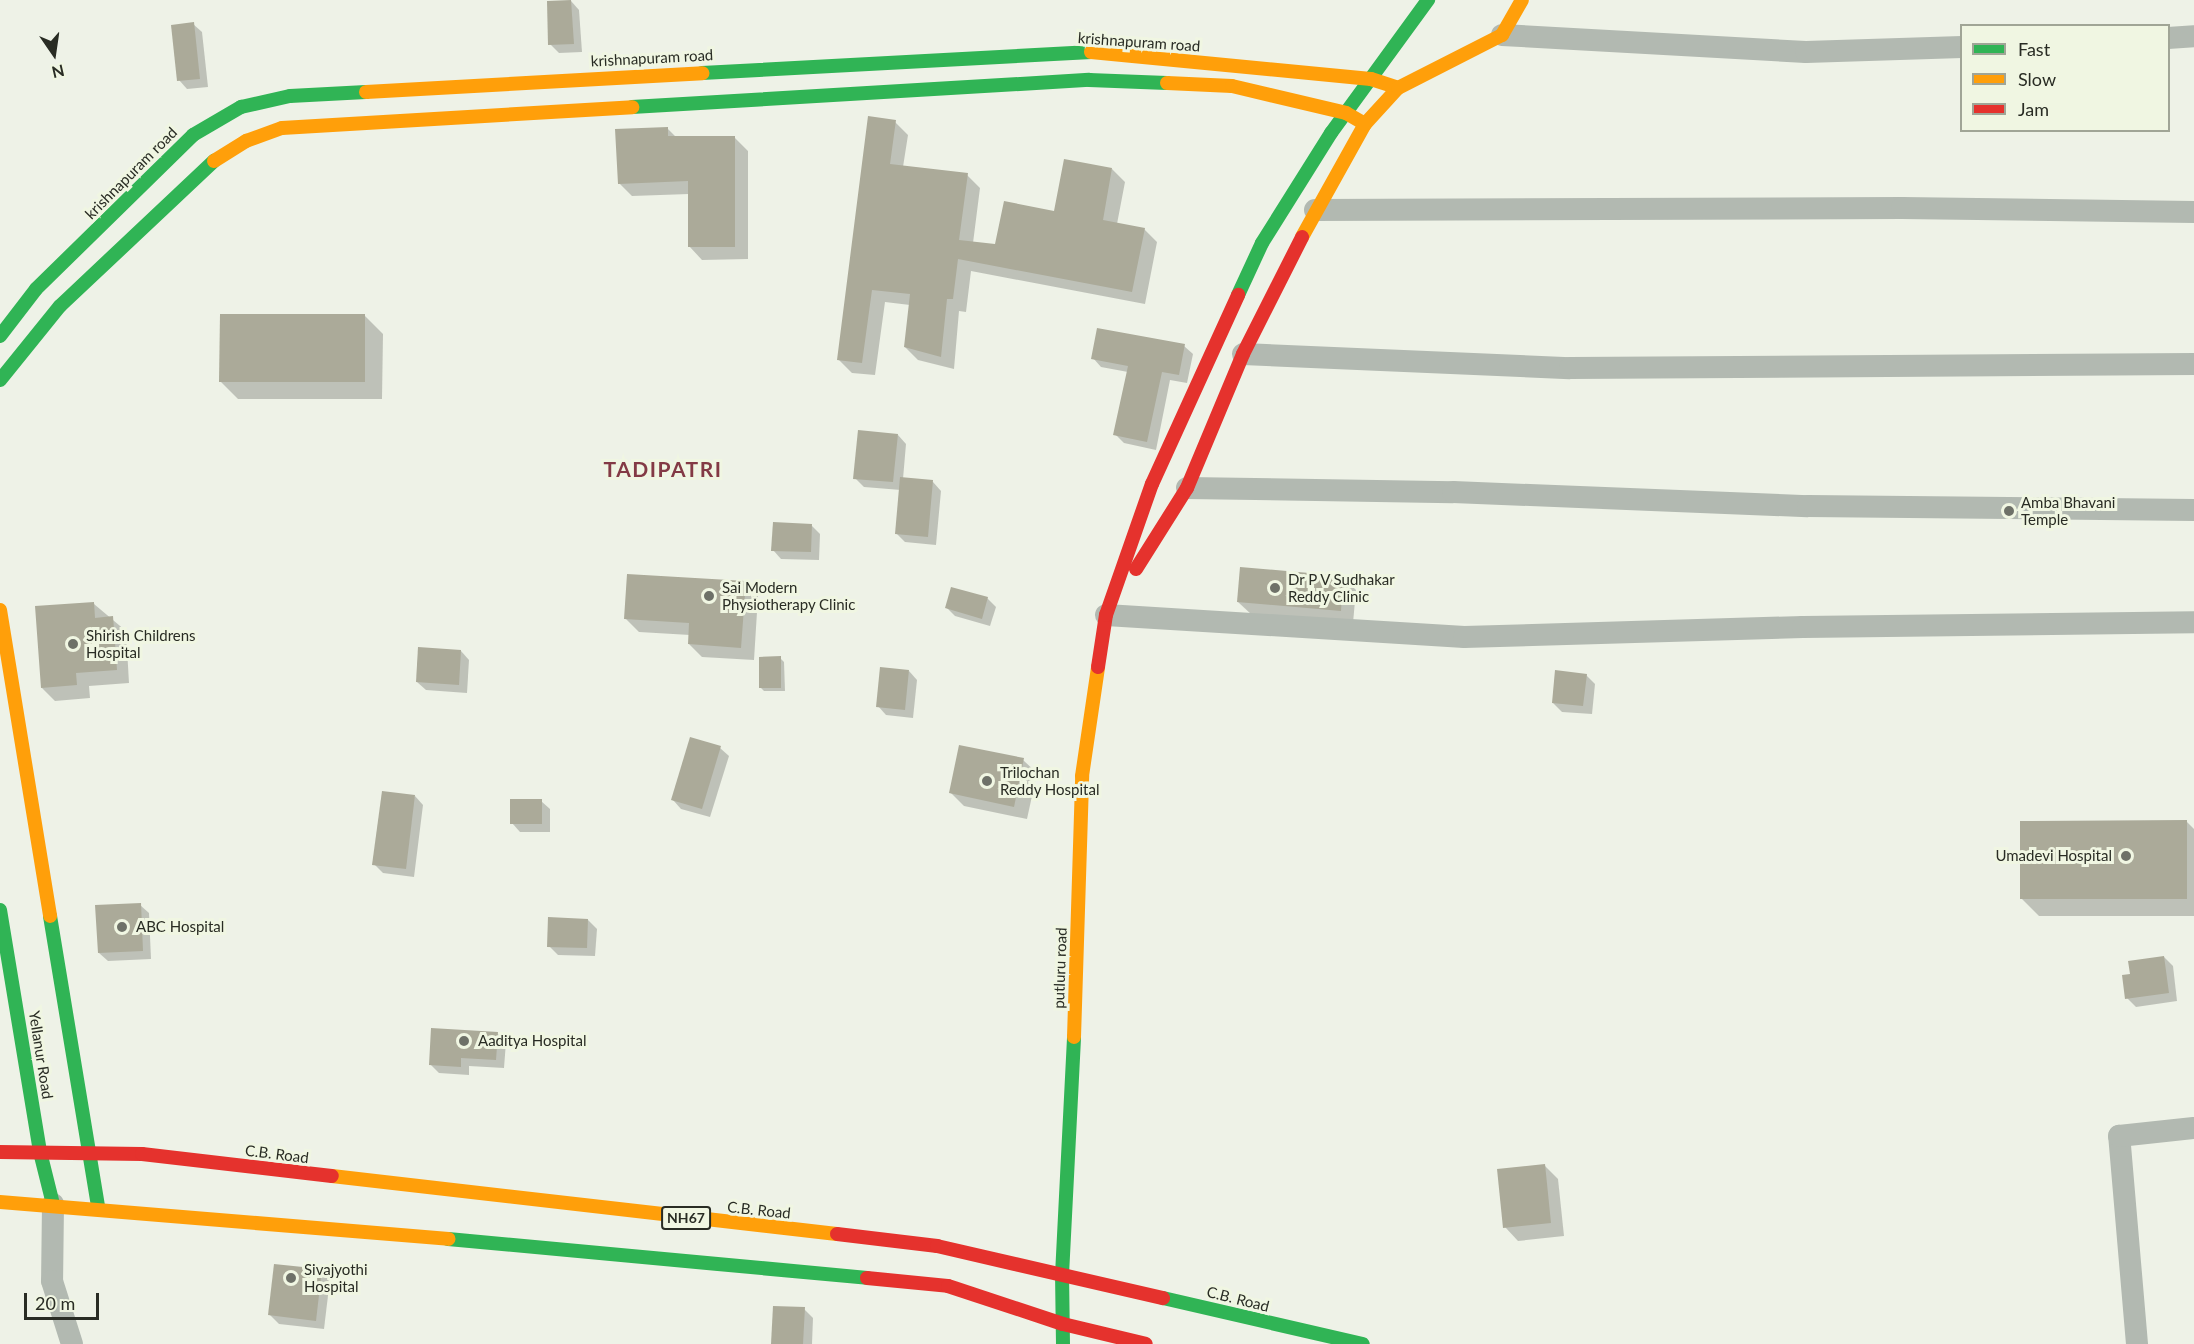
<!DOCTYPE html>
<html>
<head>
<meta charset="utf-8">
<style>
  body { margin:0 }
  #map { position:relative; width:2194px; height:1344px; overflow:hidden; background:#eef2e7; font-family:Lato,sans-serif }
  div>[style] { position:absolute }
  .shadow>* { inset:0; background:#0003 }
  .building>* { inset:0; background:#abaa99 }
  .street>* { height:22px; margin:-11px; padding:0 11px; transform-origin:11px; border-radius:11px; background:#b2b9b1 }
  .fast>* { height:14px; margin:-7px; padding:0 7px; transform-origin:7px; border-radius:7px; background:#30b455 }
  .slow>* { height:14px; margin:-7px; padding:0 7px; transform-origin:7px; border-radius:7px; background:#ff9f0a }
  .jam>* { height:14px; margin:-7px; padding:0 7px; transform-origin:7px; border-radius:7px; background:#e5322d }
  .dots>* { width:16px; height:16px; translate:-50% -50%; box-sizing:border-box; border:3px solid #f0f6e2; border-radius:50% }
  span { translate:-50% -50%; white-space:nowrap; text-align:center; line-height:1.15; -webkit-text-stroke:6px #f0f6e2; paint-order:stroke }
  .shield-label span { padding:2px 4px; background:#f0f6e2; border:2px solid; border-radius:4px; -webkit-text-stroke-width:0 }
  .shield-label { font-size:14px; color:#292c24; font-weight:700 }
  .street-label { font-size:15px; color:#292c24 }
  .poi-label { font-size:15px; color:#292c24 }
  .left { translate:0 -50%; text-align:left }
  .right { translate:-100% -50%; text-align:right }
  .district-label { font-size:21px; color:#833a45; font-weight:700; letter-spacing:1.5px }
  .legend { position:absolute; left:1960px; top:24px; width:210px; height:108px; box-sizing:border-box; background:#f0f6e2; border:2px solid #a0a596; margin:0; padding:8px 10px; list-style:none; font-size:18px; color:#292c24 }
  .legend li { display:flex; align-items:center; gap:12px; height:30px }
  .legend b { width:30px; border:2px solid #a0a596 }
  .north { position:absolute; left:24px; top:24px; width:60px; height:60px; -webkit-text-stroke:4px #f0f6e2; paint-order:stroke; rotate:167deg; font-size:16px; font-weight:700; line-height:24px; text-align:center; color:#292c24 }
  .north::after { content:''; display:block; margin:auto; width:21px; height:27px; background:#292c24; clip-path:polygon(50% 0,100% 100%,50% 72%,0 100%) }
  .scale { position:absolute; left:24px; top:1293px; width:75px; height:27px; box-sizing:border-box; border:3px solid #292c24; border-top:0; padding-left:8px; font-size:18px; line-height:21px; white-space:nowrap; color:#292c24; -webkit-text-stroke:4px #f0f6e2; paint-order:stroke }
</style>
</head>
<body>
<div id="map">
  <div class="shadow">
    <div style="clip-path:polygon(571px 1px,579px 10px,582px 52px,559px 53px,550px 44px)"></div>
    <div style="clip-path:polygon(193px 24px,202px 32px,208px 87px,187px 89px,179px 80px)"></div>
    <div style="clip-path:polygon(895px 122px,908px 135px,903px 167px,967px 175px,980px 188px,973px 243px,996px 246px,1055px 212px,1112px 169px,1125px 182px,1117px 224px,1144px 229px,1157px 242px,1145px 304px,971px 271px,966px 312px,959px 311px,954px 369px,918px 360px,905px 347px,910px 305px,885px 302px,875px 375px,852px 373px,839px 360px)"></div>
    <div style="clip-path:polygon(667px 128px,677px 138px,735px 138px,748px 151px,748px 259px,702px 260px,689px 246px,689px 194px,632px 196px,619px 183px)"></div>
    <div style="clip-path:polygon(365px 316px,383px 334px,382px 399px,238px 399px,220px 381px)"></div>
    <div style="clip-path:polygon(1184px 346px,1193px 354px,1187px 383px,1170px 380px,1156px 450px,1124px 443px,1115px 434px,1128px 372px,1101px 367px,1093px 358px)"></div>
    <div style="clip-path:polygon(898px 435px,906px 444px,903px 479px,933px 482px,941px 491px,936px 545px,905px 542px,896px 533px,901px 490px,864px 487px,855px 478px)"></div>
    <div style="clip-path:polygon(812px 526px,820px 534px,819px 560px,781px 559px,773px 550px)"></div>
    <div style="clip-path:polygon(1343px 577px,1356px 590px,1353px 623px,1252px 615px,1238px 602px)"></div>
    <div style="clip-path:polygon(745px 583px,758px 596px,754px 660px,702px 657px,689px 644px,690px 635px,639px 632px,626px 619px)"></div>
    <div style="clip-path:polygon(987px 598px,996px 607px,990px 626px,955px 616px,946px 607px)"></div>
    <div style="clip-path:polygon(94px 604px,126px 631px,129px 683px,89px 686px,90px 698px,55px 701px,42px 688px)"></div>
    <div style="clip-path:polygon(461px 651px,469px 660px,467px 693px,426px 690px,417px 682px)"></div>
    <div style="clip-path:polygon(780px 658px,784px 662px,785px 691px,764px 691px,760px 687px)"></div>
    <div style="clip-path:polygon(909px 671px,917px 680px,913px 718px,886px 715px,878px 706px)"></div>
    <div style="clip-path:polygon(1586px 675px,1595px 684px,1592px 714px,1562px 712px,1553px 703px)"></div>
    <div style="clip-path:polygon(720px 748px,729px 756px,710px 817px,681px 809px,673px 800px)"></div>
    <div style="clip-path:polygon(1023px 760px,1037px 773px,1027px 819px,964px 806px,951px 793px)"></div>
    <div style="clip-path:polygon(415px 796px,423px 805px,414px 877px,383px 873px,374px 864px)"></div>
    <div style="clip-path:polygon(541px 801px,550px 809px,550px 832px,520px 832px,512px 823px)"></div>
    <div style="clip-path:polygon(2187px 822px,2194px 829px,2194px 916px,2039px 916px,2021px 898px)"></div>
    <div style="clip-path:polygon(140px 905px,149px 913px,151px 959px,108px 961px,99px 953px)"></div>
    <div style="clip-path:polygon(588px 920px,597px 929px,595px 956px,558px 955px,549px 946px)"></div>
    <div style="clip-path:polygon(2164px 957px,2173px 966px,2177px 1001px,2136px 1007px,2127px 998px,2132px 976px)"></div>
    <div style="clip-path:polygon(498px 1034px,506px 1042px,504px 1068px,469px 1066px,469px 1075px,439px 1073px,430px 1064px)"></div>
    <div style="clip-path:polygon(1545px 1166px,1558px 1179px,1564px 1236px,1518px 1241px,1505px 1227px)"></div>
    <div style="clip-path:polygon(321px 1270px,330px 1279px,324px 1329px,279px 1324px,270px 1315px)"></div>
    <div style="clip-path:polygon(804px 1309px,813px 1318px,812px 1344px,773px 1344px)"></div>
  </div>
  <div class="building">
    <div style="clip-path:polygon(571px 0,574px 44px,548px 45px,547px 1px)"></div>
    <div style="clip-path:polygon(194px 22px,200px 79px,177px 81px,171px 25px)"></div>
    <div style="clip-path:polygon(868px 116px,896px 120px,890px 164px,968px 173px,959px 240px,995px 244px,1004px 201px,1054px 211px,1064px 159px,1112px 168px,1103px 220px,1145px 228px,1132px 292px,958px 259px,953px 299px,947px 299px,941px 357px,904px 347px,910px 294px,872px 290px,862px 363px,837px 360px)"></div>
    <div style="clip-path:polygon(668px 127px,668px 136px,735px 136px,735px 247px,688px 247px,688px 181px,618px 184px,615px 129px)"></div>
    <div style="clip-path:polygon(220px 314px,365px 314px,365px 382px,219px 382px)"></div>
    <div style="clip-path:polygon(1097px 328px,1185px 344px,1179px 375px,1162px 372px,1147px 442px,1113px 435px,1128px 366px,1091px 359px)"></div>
    <div style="clip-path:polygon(858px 430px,898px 434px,893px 482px,853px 479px)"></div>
    <div style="clip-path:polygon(900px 477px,933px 480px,928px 537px,895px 534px)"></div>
    <div style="clip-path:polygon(773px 522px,812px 524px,811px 552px,771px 551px)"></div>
    <div style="clip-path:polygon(1240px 567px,1343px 576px,1341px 611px,1237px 602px)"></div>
    <div style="clip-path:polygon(627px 574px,746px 581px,741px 648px,688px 644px,689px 623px,624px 619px)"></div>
    <div style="clip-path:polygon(951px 587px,988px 597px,982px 619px,945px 608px)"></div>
    <div style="clip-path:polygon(94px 602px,95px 618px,113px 616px,117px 670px,76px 673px,77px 685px,41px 688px,35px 606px)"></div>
    <div style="clip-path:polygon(418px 647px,461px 650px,459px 685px,416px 682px)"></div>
    <div style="clip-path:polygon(781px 656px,781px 688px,759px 688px,759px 657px)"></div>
    <div style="clip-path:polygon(880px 667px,909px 670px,905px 710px,876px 707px)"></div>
    <div style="clip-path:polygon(1555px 670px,1587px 674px,1583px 706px,1552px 703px)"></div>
    <div style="clip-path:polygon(690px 737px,721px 746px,702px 809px,671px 800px)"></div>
    <div style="clip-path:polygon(959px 745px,1024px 758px,1014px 807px,949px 793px)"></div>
    <div style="clip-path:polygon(382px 791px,415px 795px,406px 869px,372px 865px)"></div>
    <div style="clip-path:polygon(510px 799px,542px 799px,542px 824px,510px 824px)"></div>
    <div style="clip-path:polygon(2187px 820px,2187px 899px,2020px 899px,2020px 821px)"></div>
    <div style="clip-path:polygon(141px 903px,143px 951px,98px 953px,95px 905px)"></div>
    <div style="clip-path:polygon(548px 917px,588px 919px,587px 948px,547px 947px)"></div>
    <div style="clip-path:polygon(2164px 956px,2169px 993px,2125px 999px,2122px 975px,2130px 974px,2128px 961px)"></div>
    <div style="clip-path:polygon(431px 1028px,498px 1032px,496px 1060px,461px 1058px,461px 1067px,429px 1065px)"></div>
    <div style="clip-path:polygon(1545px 1164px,1551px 1223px,1503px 1228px,1497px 1169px)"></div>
    <div style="clip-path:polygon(274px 1264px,322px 1269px,316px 1321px,268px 1315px)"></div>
    <div style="clip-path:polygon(773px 1306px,805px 1307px,803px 1344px,771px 1344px)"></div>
  </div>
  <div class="street">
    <div style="left:1502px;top:35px;width:304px;rotate:3.2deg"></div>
    <div style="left:1806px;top:52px;width:156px;rotate:-1.8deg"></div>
    <div style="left:2168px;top:38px;width:26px;rotate:-4deg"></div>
    <div style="left:1315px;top:210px;width:587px;rotate:-0.2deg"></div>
    <div style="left:1902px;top:208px;width:292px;rotate:0.8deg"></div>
    <div style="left:1243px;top:354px;width:327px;rotate:2.5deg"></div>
    <div style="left:1570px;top:368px;width:624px;rotate:-0.37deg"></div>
    <div style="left:1187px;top:488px;width:266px;rotate:0.9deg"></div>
    <div style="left:1453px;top:492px;width:355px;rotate:2.3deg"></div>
    <div style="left:1808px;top:506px;width:386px;rotate:0.6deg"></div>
    <div style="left:1106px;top:615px;width:359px;rotate:3.5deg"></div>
    <div style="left:1464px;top:637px;width:339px;rotate:-1.7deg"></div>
    <div style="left:1803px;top:627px;width:391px;rotate:-0.7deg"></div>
    <div style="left:53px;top:1204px;width:77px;rotate:90.7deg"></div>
    <div style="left:52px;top:1281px;width:66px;rotate:72.4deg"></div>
    <div style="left:2137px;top:1344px;width:209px;rotate:-94.9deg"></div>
    <div style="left:2119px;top:1136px;width:75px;rotate:-6.1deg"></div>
  </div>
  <div class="fast">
    <div style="left:702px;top:73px;width:390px;rotate:-3.1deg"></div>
    <div style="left:632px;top:107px;width:458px;rotate:-3.4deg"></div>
    <div style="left:1089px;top:80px;width:78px;rotate:2.2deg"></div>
    <div style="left:1238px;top:295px;width:57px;rotate:-65.2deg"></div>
    <div style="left:1262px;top:243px;width:130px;rotate:-57.9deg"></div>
    <div style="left:1331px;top:133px;width:165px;rotate:-53.9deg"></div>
    <div style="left:0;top:336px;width:59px;rotate:-52.5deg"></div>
    <div style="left:36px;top:289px;width:220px;rotate:-44.4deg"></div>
    <div style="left:193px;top:135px;width:56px;rotate:-30.3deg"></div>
    <div style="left:241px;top:107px;width:50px;rotate:-12.7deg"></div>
    <div style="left:290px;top:96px;width:76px;rotate:-3deg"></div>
    <div style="left:0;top:380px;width:95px;rotate:-51deg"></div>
    <div style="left:60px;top:306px;width:212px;rotate:-43.3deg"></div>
    <div style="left:0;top:910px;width:245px;rotate:80.6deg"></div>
    <div style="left:40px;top:1152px;width:54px;rotate:76deg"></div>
    <div style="left:50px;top:916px;width:295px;rotate:80.6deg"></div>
    <div style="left:448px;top:1239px;width:421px;rotate:5.3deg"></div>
    <div style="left:1163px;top:1298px;width:205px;rotate:13deg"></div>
    <div style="left:1063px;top:1344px;width:69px;rotate:-90.8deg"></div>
    <div style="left:1062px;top:1275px;width:238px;rotate:-87.1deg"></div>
  </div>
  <div class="slow">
    <div style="left:1091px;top:52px;width:281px;rotate:5.5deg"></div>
    <div style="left:1371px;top:79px;width:28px;rotate:18deg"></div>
    <div style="left:1167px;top:83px;width:65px;rotate:2.6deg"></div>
    <div style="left:1232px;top:86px;width:117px;rotate:13.3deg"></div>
    <div style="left:1346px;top:113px;width:22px;rotate:30deg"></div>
    <div style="left:366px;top:92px;width:337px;rotate:-3.2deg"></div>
    <div style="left:214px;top:161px;width:38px;rotate:-32deg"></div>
    <div style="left:246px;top:141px;width:38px;rotate:-20deg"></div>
    <div style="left:282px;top:128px;width:351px;rotate:-3.4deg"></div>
    <div style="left:1302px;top:237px;width:129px;rotate:-60.9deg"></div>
    <div style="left:1365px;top:124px;width:49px;rotate:-47.5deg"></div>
    <div style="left:1398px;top:88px;width:117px;rotate:-27deg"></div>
    <div style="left:1502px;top:35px;width:40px;rotate:-60.3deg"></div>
    <div style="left:0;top:610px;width:310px;rotate:80.7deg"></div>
    <div style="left:1074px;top:1037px;width:261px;rotate:-88.2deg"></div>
    <div style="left:1082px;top:776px;width:110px;rotate:-81.6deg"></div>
    <div style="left:332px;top:1176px;width:508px;rotate:6.55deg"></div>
    <div style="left:0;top:1202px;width:450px;rotate:4.7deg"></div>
  </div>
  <div class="jam">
    <div style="left:1136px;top:569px;width:96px;rotate:-57.8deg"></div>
    <div style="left:1187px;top:488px;width:145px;rotate:-67.3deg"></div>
    <div style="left:1243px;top:354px;width:131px;rotate:-63.2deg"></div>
    <div style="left:1098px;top:667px;width:53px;rotate:-81.3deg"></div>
    <div style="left:1106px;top:615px;width:139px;rotate:-70.7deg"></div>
    <div style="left:1152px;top:484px;width:208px;rotate:-65.5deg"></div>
    <div style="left:0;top:1152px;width:142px;rotate:0.8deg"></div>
    <div style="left:142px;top:1154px;width:191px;rotate:6.6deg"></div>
    <div style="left:837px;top:1234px;width:101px;rotate:6.8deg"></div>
    <div style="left:937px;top:1246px;width:232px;rotate:13deg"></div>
    <div style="left:867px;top:1278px;width:81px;rotate:5.6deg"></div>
    <div style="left:948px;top:1286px;width:121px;rotate:18.3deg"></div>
    <div style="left:1063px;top:1324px;width:85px;rotate:13.5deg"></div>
  </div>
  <div class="dots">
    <div style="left:2009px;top:511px;background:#6e7168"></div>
    <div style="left:1275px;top:588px;background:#6e7168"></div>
    <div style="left:709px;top:596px;background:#6e7168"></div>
    <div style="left:73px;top:644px;background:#6e7168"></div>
    <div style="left:987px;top:781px;background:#6e7168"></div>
    <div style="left:2126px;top:856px;background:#6e7168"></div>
    <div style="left:122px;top:927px;background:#6e7168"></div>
    <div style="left:464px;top:1041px;background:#6e7168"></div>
    <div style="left:291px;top:1278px;background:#6e7168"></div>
  </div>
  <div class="shield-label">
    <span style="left:686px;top:1218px">NH67</span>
  </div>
  <div class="street-label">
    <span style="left:1139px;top:42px;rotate:4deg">krishnapuram road</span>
    <span style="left:652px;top:58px;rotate:-3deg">krishnapuram road</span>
    <span style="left:131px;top:173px;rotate:-45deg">krishnapuram road</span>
    <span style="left:1060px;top:968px;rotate:-88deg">putluru road</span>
    <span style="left:41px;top:1055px;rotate:81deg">Yellanur Road</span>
    <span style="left:277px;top:1154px;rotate:7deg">C.B. Road</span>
    <span style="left:759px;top:1210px;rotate:6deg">C.B. Road</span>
    <span style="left:1238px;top:1299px;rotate:14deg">C.B. Road</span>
  </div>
  <div class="poi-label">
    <span class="left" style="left:2021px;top:511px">Amba Bhavani<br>Temple</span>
    <span class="left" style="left:1288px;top:588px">Dr P V Sudhakar<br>Reddy Clinic</span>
    <span class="left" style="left:722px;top:596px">Sai Modern<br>Physiotherapy Clinic</span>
    <span class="left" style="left:86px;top:644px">Shirish Childrens<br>Hospital</span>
    <span class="left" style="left:1000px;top:781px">Trilochan<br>Reddy Hospital</span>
    <span class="right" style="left:2112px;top:856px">Umadevi Hospital</span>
    <span class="left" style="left:136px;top:927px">ABC Hospital</span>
    <span class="left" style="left:478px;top:1041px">Aaditya Hospital</span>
    <span class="left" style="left:304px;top:1278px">Sivajyothi<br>Hospital</span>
  </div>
  <div class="district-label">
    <span style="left:663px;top:469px">TADIPATRI</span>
  </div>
  <ul class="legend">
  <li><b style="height:8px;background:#30b455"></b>Fast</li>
  <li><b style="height:8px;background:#ff9f0a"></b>Slow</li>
  <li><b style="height:8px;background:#e5322d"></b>Jam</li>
  </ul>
  <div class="north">N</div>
  <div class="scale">20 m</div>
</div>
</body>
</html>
